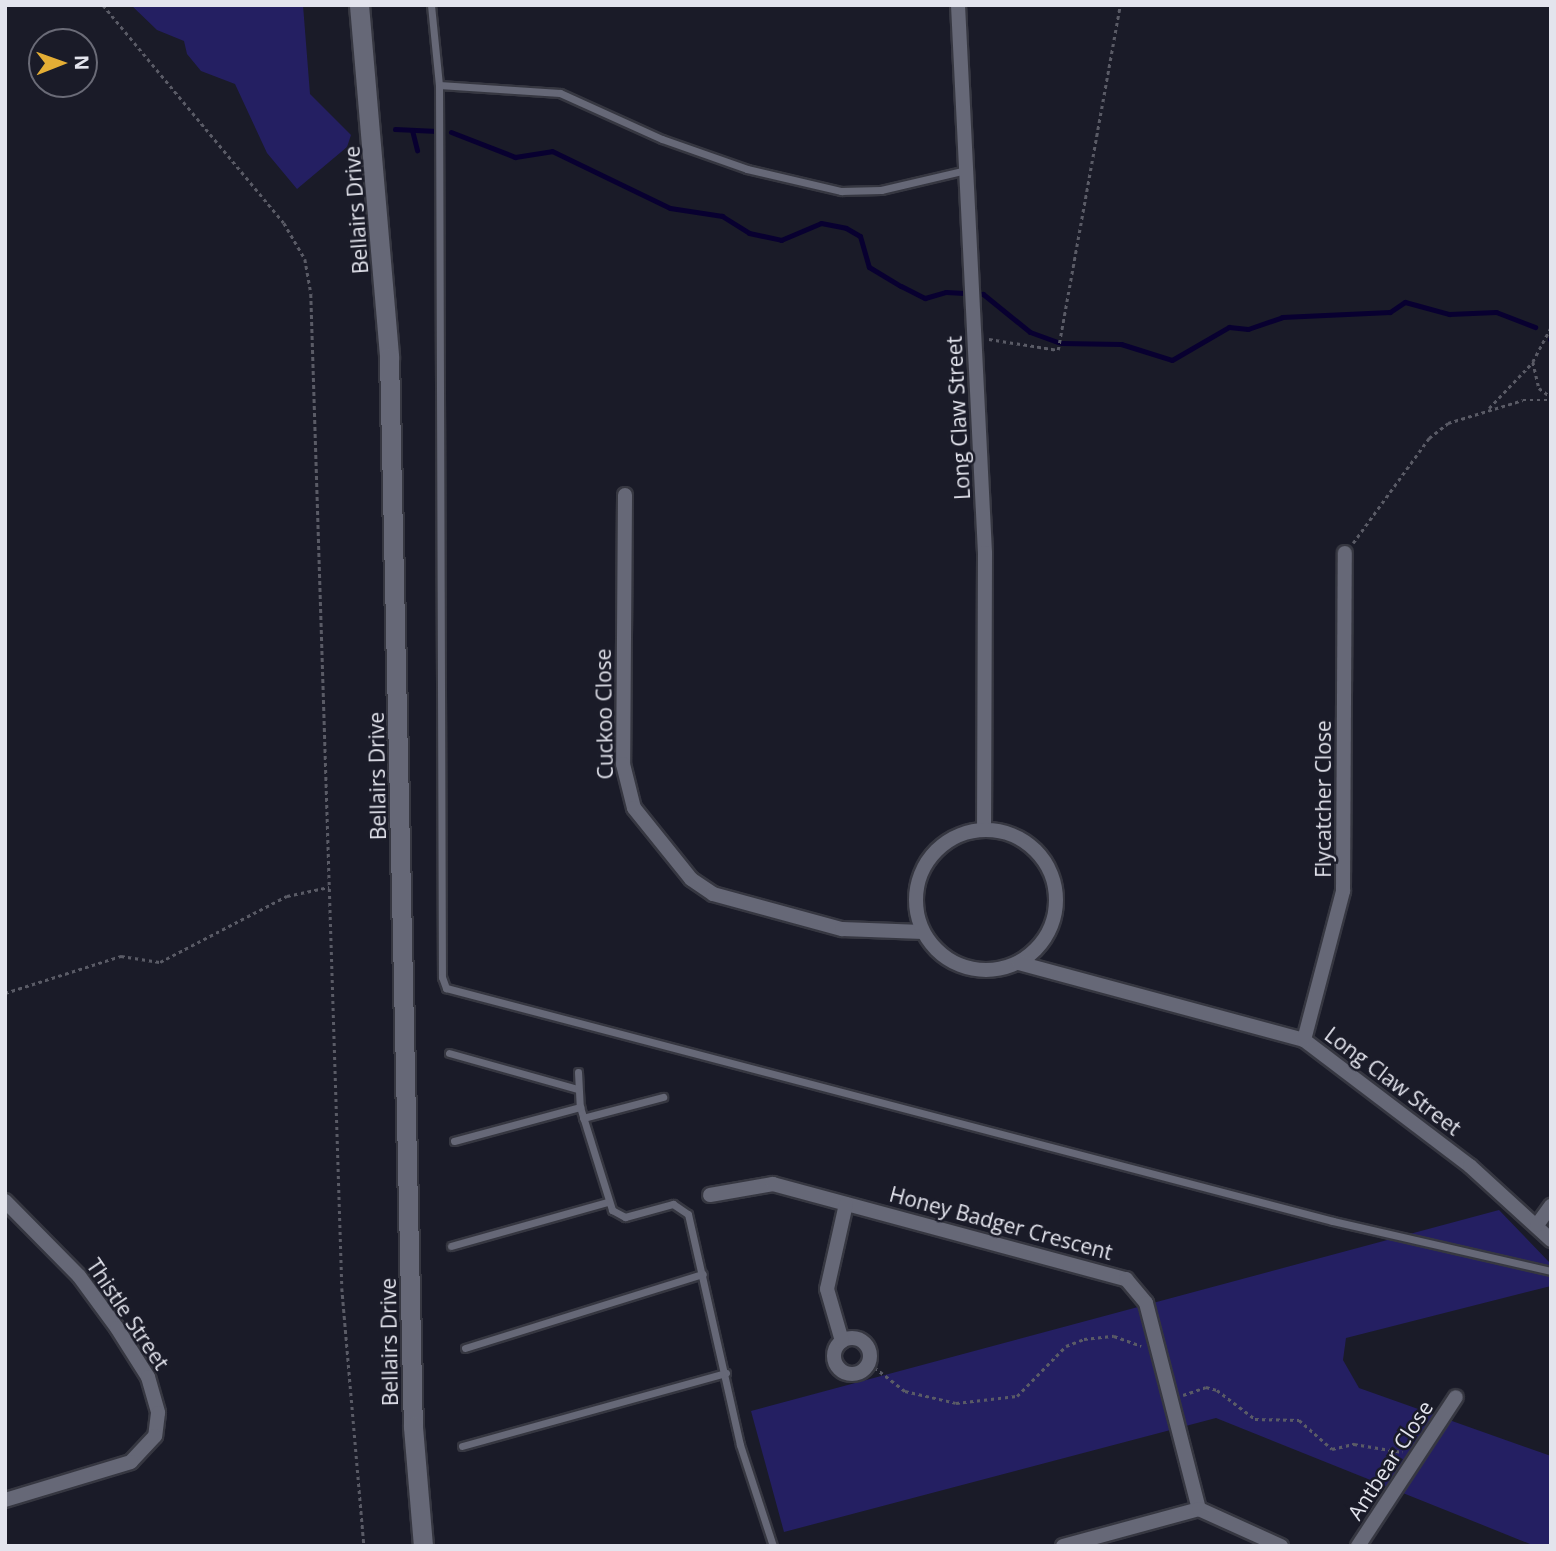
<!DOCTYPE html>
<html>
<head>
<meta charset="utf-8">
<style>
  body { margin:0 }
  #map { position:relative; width:1556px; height:1551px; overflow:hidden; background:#1a1b28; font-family:"Open Sans",sans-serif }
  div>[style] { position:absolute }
  .green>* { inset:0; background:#241f62 }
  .stream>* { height:5px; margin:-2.5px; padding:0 2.5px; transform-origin:2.5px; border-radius:2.5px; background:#080030 }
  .path>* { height:2.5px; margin-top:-1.25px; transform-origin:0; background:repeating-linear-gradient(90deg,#5a5b66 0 3.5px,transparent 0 7px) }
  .roads { filter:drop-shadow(2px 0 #363741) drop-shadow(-2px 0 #363741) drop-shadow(0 2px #363741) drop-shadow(0 -2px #363741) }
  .service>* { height:7px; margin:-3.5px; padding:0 3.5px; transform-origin:3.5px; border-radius:3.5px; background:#666877 }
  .minor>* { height:14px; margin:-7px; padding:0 7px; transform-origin:7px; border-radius:7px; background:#666877 }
  .minor>.ring { margin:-7px; padding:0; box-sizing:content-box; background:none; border:14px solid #666877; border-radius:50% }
  .tertiary>* { height:19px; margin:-9.5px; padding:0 9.5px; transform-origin:9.5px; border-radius:9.5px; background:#666877 }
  span { translate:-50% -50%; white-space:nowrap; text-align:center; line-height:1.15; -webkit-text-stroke:5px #1a1b28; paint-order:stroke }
  .street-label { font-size:21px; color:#e3e4ed }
  .frame { position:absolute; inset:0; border:7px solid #e3e4ed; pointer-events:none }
  .north { position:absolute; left:28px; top:28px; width:70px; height:70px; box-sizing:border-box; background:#1a1b28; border:2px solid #6a6b77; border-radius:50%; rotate:89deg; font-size:19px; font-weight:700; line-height:28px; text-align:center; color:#e3e4ed }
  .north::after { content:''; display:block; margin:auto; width:24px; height:32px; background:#e4ae35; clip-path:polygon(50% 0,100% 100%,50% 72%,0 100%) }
</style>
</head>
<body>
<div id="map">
  <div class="green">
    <div style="clip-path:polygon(131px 5px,303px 5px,310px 94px,351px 135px,347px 147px,297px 189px,267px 153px,235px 84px,201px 71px,187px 54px,184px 41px,157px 30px)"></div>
    <div style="clip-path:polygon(1499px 1210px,1551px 1264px,1551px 1286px,1346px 1338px,1343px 1360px,1359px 1388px,1551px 1456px,1551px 1546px,1535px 1546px,1216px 1418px,784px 1532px,751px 1411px)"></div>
  </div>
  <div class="stream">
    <div style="left:395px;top:129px;width:42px;rotate:2.7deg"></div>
    <div style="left:412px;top:130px;width:21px;rotate:76deg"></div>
    <div style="left:451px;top:132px;width:69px;rotate:21.3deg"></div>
    <div style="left:515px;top:157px;width:37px;rotate:-9deg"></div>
    <div style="left:552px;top:151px;width:131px;rotate:25.8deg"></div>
    <div style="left:670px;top:208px;width:53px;rotate:8.7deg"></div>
    <div style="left:722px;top:216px;width:32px;rotate:32deg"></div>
    <div style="left:749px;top:233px;width:33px;rotate:12deg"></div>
    <div style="left:781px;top:240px;width:43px;rotate:-23deg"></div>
    <div style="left:821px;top:223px;width:25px;rotate:11deg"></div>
    <div style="left:846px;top:228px;width:16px;rotate:30deg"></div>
    <div style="left:860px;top:236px;width:32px;rotate:74deg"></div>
    <div style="left:869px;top:267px;width:37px;rotate:31deg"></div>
    <div style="left:901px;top:286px;width:27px;rotate:27deg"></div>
    <div style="left:925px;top:298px;width:22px;rotate:-16deg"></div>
    <div style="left:946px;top:292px;width:37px;rotate:3deg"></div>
    <div style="left:983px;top:294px;width:60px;rotate:39deg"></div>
    <div style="left:1030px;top:332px;width:30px;rotate:20deg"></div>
    <div style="left:1550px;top:339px;width:1px"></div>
    <div style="left:1061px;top:343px;width:60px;rotate:1deg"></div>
    <div style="left:1121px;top:344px;width:53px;rotate:17.4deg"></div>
    <div style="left:1172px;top:360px;width:66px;rotate:-30.1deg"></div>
    <div style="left:1229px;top:327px;width:19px;rotate:6deg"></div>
    <div style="left:1248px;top:329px;width:36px;rotate:-19deg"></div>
    <div style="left:1282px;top:317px;width:108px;rotate:-2.7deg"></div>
    <div style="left:1390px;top:312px;width:18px;rotate:-34deg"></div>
    <div style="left:1405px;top:302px;width:46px;rotate:15.3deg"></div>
    <div style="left:1449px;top:314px;width:47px;rotate:-2.4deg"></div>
    <div style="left:1496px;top:312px;width:42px;rotate:21deg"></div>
  </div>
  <div class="path">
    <div style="left:103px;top:5px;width:283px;rotate:50.3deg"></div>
    <div style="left:284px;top:223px;width:42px;rotate:59.7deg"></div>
    <div style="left:305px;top:259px;width:36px;rotate:80deg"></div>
    <div style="left:311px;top:294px;width:994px;rotate:88.21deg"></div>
    <div style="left:342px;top:1288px;width:259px;rotate:85.1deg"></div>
    <div style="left:1551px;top:328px;width:38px;rotate:118deg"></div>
    <div style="left:1533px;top:362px;width:27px;rotate:77deg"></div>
    <div style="left:1539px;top:388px;width:15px;rotate:37deg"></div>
    <div style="left:989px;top:339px;width:70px;rotate:9.1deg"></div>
    <div style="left:1058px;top:350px;width:351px;rotate:-79.8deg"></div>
    <div style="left:1489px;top:408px;width:64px;rotate:-46.3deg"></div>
    <div style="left:1353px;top:543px;width:130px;rotate:-54.1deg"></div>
    <div style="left:1429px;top:438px;width:24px;rotate:-38deg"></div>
    <div style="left:1448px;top:423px;width:78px;rotate:-17deg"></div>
    <div style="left:1523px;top:400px;width:28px"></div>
    <div style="left:5px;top:993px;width:122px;rotate:-17.7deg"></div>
    <div style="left:121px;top:956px;width:39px;rotate:9deg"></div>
    <div style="left:160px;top:962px;width:143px;rotate:-27.5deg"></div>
    <div style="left:287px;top:896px;width:43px;rotate:-12.1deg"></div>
    <div style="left:869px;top:1363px;width:46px;rotate:37.9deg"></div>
    <div style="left:905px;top:1391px;width:52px;rotate:13.2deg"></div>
    <div style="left:956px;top:1403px;width:61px;rotate:-6.5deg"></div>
    <div style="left:1017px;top:1396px;width:70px;rotate:-45.6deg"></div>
    <div style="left:1066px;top:1346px;width:19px;rotate:-21deg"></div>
    <div style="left:1084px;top:1339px;width:30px;rotate:-6deg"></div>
    <div style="left:1114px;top:1336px;width:29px;rotate:20deg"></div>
    <div style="left:1183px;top:1395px;width:24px;rotate:-19deg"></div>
    <div style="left:1206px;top:1387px;width:11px;rotate:15deg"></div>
    <div style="left:1217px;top:1390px;width:48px;rotate:37.3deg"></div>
    <div style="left:1255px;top:1419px;width:44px;rotate:1.3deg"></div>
    <div style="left:1299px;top:1420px;width:44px;rotate:41.3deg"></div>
    <div style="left:1332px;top:1449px;width:23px;rotate:-13deg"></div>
    <div style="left:1354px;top:1444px;width:49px;rotate:9.5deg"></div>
  </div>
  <div class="roads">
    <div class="service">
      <div style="left:431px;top:5px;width:80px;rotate:84.3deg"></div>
      <div style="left:439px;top:85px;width:121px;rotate:3.8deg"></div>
      <div style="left:560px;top:93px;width:112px;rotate:24.3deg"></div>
      <div style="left:662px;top:139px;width:90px;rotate:19.4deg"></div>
      <div style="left:747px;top:169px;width:97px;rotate:13.2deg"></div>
      <div style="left:841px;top:191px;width:40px;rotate:-1.4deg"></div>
      <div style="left:881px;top:190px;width:87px;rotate:-13.2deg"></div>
      <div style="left:439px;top:85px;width:892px;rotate:89.81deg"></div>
      <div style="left:442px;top:977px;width:12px;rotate:70deg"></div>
      <div style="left:446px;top:988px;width:917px;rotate:14.72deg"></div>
      <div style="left:1333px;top:1221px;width:224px;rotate:12.9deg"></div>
      <div style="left:449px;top:1053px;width:133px;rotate:15.7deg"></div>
      <div style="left:578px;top:1072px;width:35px;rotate:87deg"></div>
      <div style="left:580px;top:1107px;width:108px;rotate:72.7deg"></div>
      <div style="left:612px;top:1210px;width:15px;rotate:28deg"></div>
      <div style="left:625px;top:1217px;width:50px;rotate:-15.2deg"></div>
      <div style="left:673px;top:1204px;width:18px;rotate:34deg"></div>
      <div style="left:688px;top:1214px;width:237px;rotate:77.3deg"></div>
      <div style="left:740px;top:1445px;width:106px;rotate:71.9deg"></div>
      <div style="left:583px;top:1118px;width:83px;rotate:-14.7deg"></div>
      <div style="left:454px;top:1141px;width:131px;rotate:-15.1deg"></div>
      <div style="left:451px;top:1246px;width:163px;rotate:-15.7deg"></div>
      <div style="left:465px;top:1348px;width:249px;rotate:-17.3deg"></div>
      <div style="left:462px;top:1446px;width:274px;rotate:-15.5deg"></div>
    </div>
    <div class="minor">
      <div style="left:958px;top:5px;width:549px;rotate:87.18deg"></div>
      <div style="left:985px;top:553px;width:276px;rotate:90.2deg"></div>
      <div style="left:625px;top:495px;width:269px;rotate:90.4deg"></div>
      <div style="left:623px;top:764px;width:45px;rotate:76deg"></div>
      <div style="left:634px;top:808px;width:91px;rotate:51.2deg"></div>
      <div style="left:691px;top:879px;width:27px;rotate:34deg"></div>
      <div style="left:713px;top:894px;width:134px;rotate:15.2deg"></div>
      <div style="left:842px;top:929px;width:81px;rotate:2.1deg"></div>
      <div class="ring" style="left:916px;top:830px;width:126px;height:126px"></div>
      <div style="left:1019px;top:963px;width:295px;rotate:15.1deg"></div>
      <div style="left:1304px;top:1040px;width:208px;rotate:37.2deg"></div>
      <div style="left:1470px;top:1166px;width:110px;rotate:42.4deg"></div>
      <div style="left:1304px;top:1040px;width:154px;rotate:-75.3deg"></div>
      <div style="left:1343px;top:891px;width:338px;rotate:-89.7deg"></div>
      <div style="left:710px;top:1195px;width:64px;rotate:-9.9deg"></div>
      <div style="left:773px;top:1184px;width:366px;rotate:15.1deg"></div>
      <div style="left:1126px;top:1279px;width:31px;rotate:50deg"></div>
      <div style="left:1146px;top:1303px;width:213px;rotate:75.6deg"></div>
      <div style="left:5px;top:1201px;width:105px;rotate:45.4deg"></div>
      <div style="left:79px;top:1276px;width:64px;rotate:53.8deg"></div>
      <div style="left:117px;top:1328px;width:58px;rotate:57.7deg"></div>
      <div style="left:148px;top:1377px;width:37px;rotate:74deg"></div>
      <div style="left:158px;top:1413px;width:23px;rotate:97deg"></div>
      <div style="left:155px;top:1436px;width:35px;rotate:133deg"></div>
      <div style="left:131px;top:1462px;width:132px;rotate:163.2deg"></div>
      <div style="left:1537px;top:1225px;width:24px;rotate:-54deg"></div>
      <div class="ring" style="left:834px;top:1338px;width:22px;height:22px"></div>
      <div style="left:842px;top:1341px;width:54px;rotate:-106.1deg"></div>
      <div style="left:827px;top:1289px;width:87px;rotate:-77.4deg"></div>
      <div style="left:1063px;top:1546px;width:141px;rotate:-15.2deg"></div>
      <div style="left:1199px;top:1509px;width:90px;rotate:24.3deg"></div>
      <div style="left:1358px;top:1546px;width:178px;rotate:-56.7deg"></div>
    </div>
    <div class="tertiary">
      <div style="left:359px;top:5px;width:353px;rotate:85.1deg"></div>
      <div style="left:389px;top:357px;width:1070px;rotate:88.72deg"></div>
      <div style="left:413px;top:1427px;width:119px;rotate:85.2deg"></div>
    </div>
  </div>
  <div class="street-label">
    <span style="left:356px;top:210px;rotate:-94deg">Bellairs Drive</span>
    <span style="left:958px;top:418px;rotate:-93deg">Long Claw Street</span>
    <span style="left:604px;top:714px;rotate:-91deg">Cuckoo Close</span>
    <span style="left:377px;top:776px;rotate:-91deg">Bellairs Drive</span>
    <span style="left:1323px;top:799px;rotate:-90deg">Flycatcher Close</span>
    <span style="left:1393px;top:1081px;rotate:37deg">Long Claw Street</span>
    <span style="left:1001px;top:1223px;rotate:15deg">Honey Badger Crescent</span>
    <span style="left:128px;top:1314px;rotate:56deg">Thistle Street</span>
    <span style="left:389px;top:1342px;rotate:-91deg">Bellairs Drive</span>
    <span style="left:1390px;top:1460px;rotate:-57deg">Antbear Close</span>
  </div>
  <div class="frame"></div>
  <div class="north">N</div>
</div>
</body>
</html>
